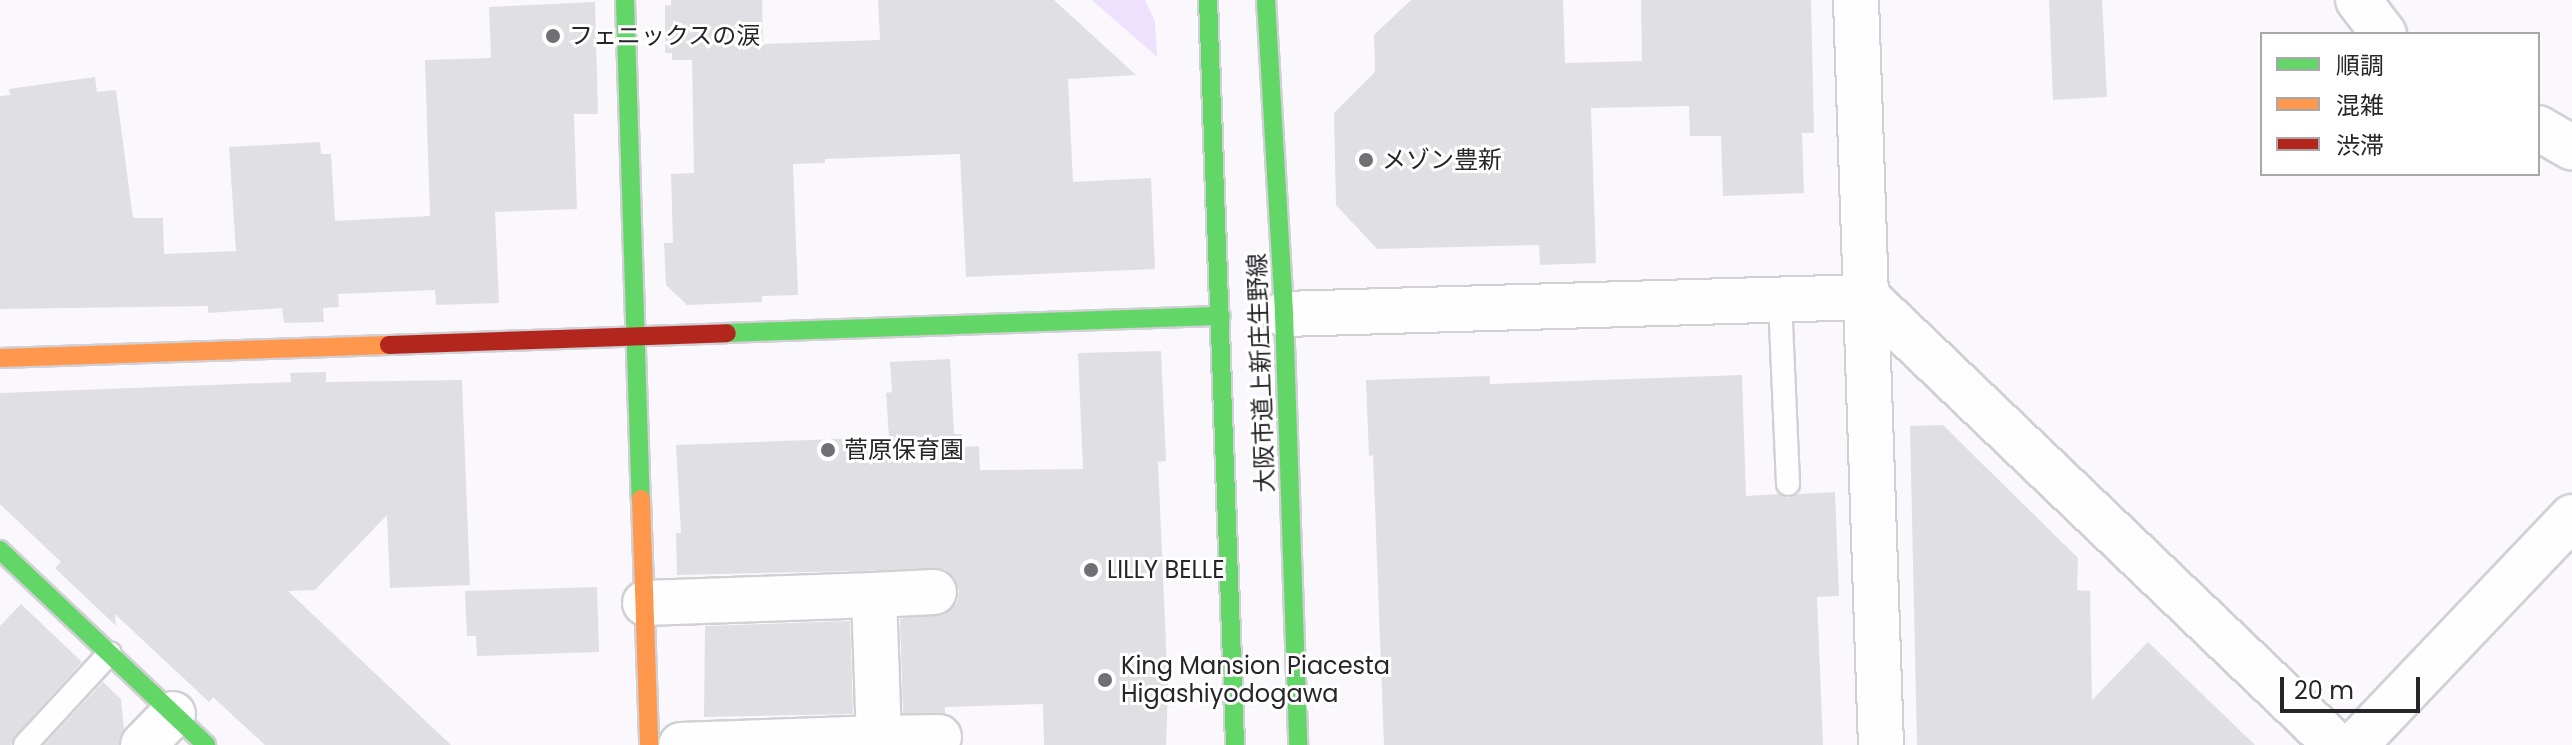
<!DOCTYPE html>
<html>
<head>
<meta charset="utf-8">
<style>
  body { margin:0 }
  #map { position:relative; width:2572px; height:745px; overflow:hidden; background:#faf8fd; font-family:Poppins,"Noto Sans JP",sans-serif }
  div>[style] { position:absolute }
  .green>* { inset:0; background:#eee1fd }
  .building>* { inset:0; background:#e0dfe3 }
  .roads { filter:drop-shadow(2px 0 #d1d0d4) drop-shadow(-2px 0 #d1d0d4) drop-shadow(0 2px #d1d0d4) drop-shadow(0 -2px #d1d0d4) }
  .lane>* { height:22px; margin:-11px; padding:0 11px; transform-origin:11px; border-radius:11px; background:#fefeff }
  .street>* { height:44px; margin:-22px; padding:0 22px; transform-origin:22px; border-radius:22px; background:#fefeff }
  .fast>* { height:18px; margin:-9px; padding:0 9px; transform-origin:9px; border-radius:9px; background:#63d668 }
  .slow>* { height:18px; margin:-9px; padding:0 9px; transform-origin:9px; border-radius:9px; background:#ff974d }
  .jam>* { height:18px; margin:-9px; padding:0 9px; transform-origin:9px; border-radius:9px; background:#b3261e }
  .dots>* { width:22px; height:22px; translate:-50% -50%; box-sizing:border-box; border:4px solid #fff; border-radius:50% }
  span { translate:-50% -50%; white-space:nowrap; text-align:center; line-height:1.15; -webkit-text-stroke:6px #fff; paint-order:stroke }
  .poi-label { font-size:24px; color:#262528 }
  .left { translate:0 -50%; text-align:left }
  .street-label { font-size:24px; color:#262528 }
  .legend { position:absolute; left:2260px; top:32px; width:280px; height:144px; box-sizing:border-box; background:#fff; border:2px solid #a8a8a9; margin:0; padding:10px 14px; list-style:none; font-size:24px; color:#262528 }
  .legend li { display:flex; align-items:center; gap:16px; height:40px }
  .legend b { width:40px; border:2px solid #a8a8a9 }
  .scale { position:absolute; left:2280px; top:677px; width:140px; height:36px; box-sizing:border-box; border:4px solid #262528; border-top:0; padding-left:10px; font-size:24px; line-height:28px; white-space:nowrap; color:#262528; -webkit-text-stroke:6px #fff; paint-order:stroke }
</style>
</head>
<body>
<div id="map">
  <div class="green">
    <div style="clip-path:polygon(1092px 0,1145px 0,1155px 22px,1157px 57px)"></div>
  </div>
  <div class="building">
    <div style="clip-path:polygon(671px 0,762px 0,763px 44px,880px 40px,878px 0,1054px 0,1136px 75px,1068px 79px,1073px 182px,1151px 178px,1155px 269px,966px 277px,960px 154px,825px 159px,825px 163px,793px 164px,798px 295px,762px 296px,762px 302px,687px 305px,666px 285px,664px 243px,673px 243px,671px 174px,694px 173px,692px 60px,672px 60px,672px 53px,665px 53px,665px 5px,671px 6px)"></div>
    <div style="clip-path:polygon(1411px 0,1563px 0,1565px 63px,1642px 61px,1641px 0,1811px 0,1814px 133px,1802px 133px,1804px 193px,1723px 196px,1721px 136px,1690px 136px,1689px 106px,1591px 108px,1596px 263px,1540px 265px,1539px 245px,1377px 249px,1336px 205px,1334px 113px,1375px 72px,1374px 35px)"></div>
    <div style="clip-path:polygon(2049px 0,2102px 0,2107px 97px,2053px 100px)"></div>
    <div style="clip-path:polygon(595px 2px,598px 114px,574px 114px,577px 209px,495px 212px,499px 303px,436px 305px,435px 290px,338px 294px,339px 307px,323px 308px,324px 322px,284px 323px,282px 308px,208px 313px,208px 306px,0 309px,0 96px,10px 95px,9px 89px,95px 77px,97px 92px,116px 90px,133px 218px,163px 218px,164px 254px,236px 251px,229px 147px,320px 142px,321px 154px,331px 154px,335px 221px,430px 216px,425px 60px,491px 58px,489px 7px)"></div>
    <div style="clip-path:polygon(1161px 351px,1166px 461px,1158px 462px,1168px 691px,1166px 745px,1044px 745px,1043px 704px,945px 707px,945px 714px,903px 713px,900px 619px,948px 612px,957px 603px,959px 590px,954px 578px,945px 569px,677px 575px,676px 533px,681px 533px,676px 445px,889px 437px,886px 393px,892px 392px,890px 362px,950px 359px,954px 434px,962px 434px,963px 447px,979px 446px,980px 470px,1083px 469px,1078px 353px)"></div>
    <div style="clip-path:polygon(326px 372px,326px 382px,462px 380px,470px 585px,390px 588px,387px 515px,315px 590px,288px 591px,451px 745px,265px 745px,213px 697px,209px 702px,115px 614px,116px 626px,55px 568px,61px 562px,0 504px,0 393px,291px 382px,290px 373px)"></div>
    <div style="clip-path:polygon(1742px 375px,1746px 496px,1779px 494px,1788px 498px,1798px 494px,1835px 492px,1839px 596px,1817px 597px,1823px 745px,1384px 745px,1373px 455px,1369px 456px,1366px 380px,1490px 376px,1490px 384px)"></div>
    <div style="clip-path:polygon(1943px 425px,2078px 558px,2077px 590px,2090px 591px,2092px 700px,2148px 642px,2255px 745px,1917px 745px,1910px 426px)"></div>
    <div style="clip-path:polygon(597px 587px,599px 652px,477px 656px,476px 636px,467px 636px,465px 591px)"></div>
    <div style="clip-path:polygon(21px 604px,82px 662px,15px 736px,11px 745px,0 745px,0 626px)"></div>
    <div style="clip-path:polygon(850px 621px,853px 714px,704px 717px,705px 626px)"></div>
    <div style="clip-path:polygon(103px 682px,121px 699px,124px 730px,119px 745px,44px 745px)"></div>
  </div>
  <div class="roads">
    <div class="lane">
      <div style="left:1780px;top:300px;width:184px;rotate:87.5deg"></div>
      <div style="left:25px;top:745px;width:125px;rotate:-47.3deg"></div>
    </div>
    <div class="street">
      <div style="left:1856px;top:0;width:745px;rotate:88.08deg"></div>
      <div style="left:2358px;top:0;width:43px;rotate:52.6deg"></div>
      <div style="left:2538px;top:128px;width:39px;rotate:30deg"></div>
      <div style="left:1284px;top:314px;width:583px;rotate:-1.67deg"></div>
      <div style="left:1867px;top:297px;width:649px;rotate:43.69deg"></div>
      <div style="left:874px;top:595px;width:60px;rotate:-2.9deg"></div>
      <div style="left:645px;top:603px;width:229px;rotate:-2deg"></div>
      <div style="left:874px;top:595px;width:143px;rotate:88deg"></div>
      <div style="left:879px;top:738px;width:198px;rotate:178deg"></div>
      <div style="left:879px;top:738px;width:60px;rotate:-1deg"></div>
      <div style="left:143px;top:745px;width:43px;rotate:-45.9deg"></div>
      <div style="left:2355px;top:745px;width:315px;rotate:-46.4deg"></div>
    </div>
    <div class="fast">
      <div style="left:625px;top:0;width:499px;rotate:88.2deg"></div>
      <div style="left:1208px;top:0;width:745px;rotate:87.92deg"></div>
      <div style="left:1266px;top:0;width:315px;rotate:86.7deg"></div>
      <div style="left:1284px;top:314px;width:431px;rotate:88.1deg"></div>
      <div style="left:727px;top:333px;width:494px;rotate:-2deg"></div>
      <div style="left:0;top:550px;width:284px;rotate:43.4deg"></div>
    </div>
    <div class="slow">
      <div style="left:0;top:358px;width:389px;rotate:-1.9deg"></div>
      <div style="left:641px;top:499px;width:246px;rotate:88.1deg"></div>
    </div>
    <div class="jam">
      <div style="left:389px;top:345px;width:338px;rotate:-2deg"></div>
    </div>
  </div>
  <div class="dots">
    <div style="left:553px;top:36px;background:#706f73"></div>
    <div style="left:1366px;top:160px;background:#706f73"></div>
    <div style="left:828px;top:450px;background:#706f73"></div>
    <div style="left:1091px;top:570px;background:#706f73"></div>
    <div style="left:1105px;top:680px;background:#706f73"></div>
  </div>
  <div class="poi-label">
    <span class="left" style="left:569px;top:36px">フェニックスの涙</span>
    <span class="left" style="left:1382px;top:160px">メゾン豊新</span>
    <span class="left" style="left:844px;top:450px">菅原保育園</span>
    <span class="left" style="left:1107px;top:570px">LILLY BELLE</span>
    <span class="left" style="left:1121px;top:680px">King Mansion Piacesta<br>Higashiyodogawa</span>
  </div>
  <div class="street-label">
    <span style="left:1261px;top:373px;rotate:-92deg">大阪市道上新庄生野線</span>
  </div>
  <ul class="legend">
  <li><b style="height:10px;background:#63d668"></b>順調</li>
  <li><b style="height:10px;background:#ff974d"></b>混雑</li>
  <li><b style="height:10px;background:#b3261e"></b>渋滞</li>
  </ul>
  <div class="scale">20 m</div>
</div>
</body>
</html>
